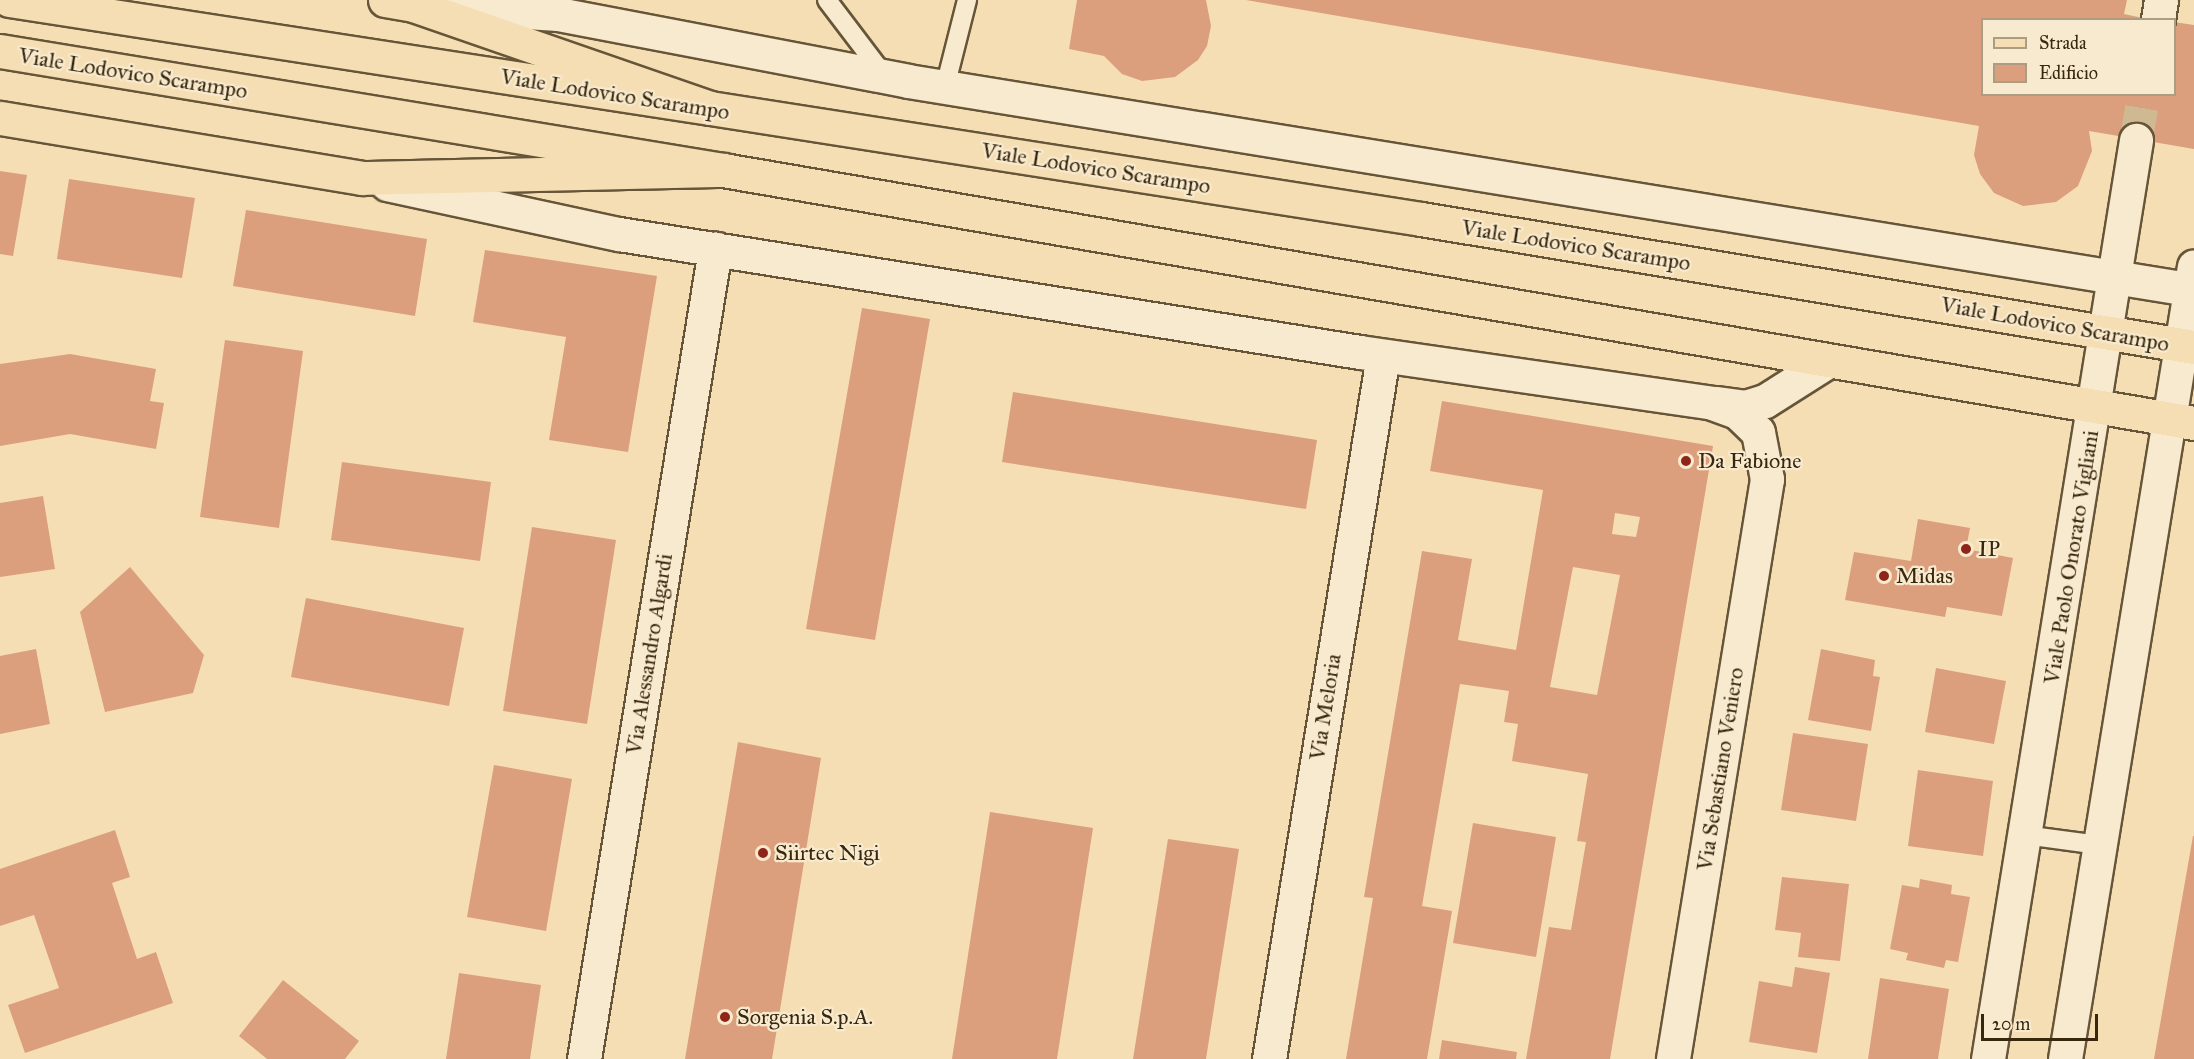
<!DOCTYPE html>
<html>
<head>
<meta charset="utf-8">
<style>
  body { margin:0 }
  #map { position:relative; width:2194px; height:1059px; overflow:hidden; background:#f5deb4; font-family:"IM FELL Great Primer",serif }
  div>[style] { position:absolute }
  .building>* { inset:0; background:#dc9f7d }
  .tertiary-tunnel>* { height:33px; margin-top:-16.5px; transform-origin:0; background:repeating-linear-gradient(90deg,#cfb993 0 33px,transparent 0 49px) }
  .roads { filter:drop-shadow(2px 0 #665538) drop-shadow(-2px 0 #665538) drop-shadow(0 2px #665538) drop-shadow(0 -2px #665538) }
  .service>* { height:18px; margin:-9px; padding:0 9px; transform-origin:9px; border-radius:9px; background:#f8eace }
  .minor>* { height:33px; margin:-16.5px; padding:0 16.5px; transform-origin:16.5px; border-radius:16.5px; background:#f8eace }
  .tertiary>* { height:33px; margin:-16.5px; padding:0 16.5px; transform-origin:16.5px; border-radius:16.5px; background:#f8eace }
  .primary>* { height:33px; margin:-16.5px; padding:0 16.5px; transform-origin:16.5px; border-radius:16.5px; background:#f5deb4 }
  .trunk>* { height:33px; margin:-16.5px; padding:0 16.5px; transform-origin:16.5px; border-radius:16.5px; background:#f5deb4 }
  .dots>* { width:16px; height:16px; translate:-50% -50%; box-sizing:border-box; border:3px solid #f8eace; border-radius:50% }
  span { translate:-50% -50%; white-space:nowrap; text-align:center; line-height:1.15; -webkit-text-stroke:4.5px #f8eace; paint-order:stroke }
  .street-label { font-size:22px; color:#37270f }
  .poi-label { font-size:22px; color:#37270f }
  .left { translate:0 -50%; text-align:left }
  .legend { position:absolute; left:1981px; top:18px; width:195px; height:78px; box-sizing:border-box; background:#f8eace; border:2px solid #ab9c82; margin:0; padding:8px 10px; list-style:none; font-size:18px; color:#37270f }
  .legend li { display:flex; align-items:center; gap:12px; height:30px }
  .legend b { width:30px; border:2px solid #ab9c82 }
  .scale { position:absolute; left:1981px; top:1014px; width:117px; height:27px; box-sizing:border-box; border:3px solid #37270f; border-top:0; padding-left:8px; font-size:18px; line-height:21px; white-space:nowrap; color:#37270f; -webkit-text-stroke:4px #f8eace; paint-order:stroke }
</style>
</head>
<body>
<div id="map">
  <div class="building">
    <div style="clip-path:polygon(1077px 0,1206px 0,1211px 26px,1207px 46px,1198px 60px,1175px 77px,1142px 81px,1122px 74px,1104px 56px,1069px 49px)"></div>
    <div style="clip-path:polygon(1246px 0,2127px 0,2124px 14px,2152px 20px,1982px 20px,1982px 94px,2174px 94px,2174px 22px,2194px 25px,2194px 149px,2089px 131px,2092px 151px,2078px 186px,2056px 202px,2023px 206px,1994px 193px,1980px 174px,1974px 155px,1979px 126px)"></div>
    <div style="clip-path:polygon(0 171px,27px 175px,13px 256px,0 254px)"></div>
    <div style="clip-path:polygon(69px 179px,195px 198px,182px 278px,57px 259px)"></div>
    <div style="clip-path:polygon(246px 210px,427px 239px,415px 316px,233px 286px)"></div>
    <div style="clip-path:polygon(485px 250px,657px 276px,628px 452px,549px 440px,566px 337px,473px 322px)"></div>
    <div style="clip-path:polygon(862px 308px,930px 319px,875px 640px,806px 629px)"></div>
    <div style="clip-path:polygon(225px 340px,303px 351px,279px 528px,200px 517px)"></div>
    <div style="clip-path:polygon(70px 354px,156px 369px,150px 401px,164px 403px,156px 449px,70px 434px,0 446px,0 364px)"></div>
    <div style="clip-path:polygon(1013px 392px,1317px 440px,1306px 509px,1002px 462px)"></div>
    <div style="clip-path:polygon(evenodd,1442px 401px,1713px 446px,1610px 1059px,1526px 1059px,1549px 927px,1571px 930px,1586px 842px,1577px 841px,1588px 774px,1512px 761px,1518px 724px,1504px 722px,1509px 691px,1460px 684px,1422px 906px,1452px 911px,1427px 1059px,1346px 1059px,1373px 898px,1364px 897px,1422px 551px,1472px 559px,1458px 640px,1516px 650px,1543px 490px,1430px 471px,1442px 401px,1615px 513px,1640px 517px,1636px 537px,1612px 534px,1615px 513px,1442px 401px,1573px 567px,1620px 575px,1597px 695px,1550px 687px,1573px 567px)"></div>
    <div style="clip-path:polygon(342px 462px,491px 482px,480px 561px,331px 540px)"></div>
    <div style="clip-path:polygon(43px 496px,55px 569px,0 577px,0 503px)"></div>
    <div style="clip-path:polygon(1918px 519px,1970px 528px,1966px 549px,2013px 558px,2002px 616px,1947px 607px,1945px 617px,1845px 600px,1854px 552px,1911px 561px)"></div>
    <div style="clip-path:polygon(532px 527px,616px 540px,587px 724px,503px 711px)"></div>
    <div style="clip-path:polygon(130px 567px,204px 655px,193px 693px,105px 712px,80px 612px)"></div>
    <div style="clip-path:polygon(306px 598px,464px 628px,449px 706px,291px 677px)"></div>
    <div style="clip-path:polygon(36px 649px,50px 724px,0 734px,0 656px)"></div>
    <div style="clip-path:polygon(1821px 649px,1875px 660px,1873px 676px,1880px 677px,1871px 731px,1808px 720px)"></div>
    <div style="clip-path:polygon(1936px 668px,2006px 681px,1994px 744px,1925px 732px)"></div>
    <div style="clip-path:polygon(1793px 733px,1868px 744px,1856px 821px,1781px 810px)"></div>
    <div style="clip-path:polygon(738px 742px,821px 758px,772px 1059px,685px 1059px)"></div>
    <div style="clip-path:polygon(494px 765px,572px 779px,546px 931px,467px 917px)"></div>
    <div style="clip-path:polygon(1918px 770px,1993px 781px,1983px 856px,1908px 846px)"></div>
    <div style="clip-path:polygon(990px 812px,1093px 828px,1057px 1059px,952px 1059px)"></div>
    <div style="clip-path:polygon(1473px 823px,1556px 837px,1536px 957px,1453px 943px)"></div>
    <div style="clip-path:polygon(115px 830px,130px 877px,112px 883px,137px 959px,156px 952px,173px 1003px,25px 1053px,8px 1005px,59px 988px,34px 915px,0 926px,0 869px)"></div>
    <div style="clip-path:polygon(2194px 836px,2194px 1059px,2154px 1059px,2193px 836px)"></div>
    <div style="clip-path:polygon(1168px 839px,1239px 849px,1206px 1059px,1133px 1059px)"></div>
    <div style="clip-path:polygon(1782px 877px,1849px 884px,1840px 961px,1798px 957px,1801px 933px,1775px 930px)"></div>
    <div style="clip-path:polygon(1920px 879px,1952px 885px,1951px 894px,1970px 897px,1958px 962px,1946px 960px,1944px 968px,1906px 960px,1908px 953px,1890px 949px,1902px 885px,1919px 888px)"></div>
    <div style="clip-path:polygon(1795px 967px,1830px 973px,1817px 1053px,1749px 1042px,1759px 981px,1792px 987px)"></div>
    <div style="clip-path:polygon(459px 973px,541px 985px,530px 1059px,446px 1059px)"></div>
    <div style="clip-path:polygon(1880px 978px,1949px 989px,1938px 1059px,1868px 1059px)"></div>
    <div style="clip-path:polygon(283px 980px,359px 1041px,345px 1059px,267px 1059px,239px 1036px)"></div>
    <div style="clip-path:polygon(1442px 1040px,1517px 1052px,1516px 1059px,1439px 1059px)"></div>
  </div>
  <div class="tertiary-tunnel">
    <div style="left:2136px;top:140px;width:47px;rotate:-80.1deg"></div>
  </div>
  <div class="roads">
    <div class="service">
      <div style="left:827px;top:0;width:94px;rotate:52.8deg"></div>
      <div style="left:945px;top:87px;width:90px;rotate:-75.8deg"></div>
      <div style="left:2025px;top:835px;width:75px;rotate:7.7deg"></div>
    </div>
    <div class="minor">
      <div style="left:387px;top:184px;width:237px;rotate:12.2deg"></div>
      <div style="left:619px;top:234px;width:750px;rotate:9.05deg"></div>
      <div style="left:1360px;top:352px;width:356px;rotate:8.2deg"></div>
      <div style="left:1712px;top:403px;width:27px;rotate:20deg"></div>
      <div style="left:1737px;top:412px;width:29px;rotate:44deg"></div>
      <div style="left:1758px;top:432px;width:48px;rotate:79.2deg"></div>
      <div style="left:1767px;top:479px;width:588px;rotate:99.21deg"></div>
      <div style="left:1717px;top:403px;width:28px;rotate:8deg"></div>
      <div style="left:1745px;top:407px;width:21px;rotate:-17deg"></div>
      <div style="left:1765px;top:401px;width:75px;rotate:-32.4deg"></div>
      <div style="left:584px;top:1059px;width:821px;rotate:-80.81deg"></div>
      <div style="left:1269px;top:1059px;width:712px;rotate:-80.79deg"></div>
    </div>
    <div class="tertiary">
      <div style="left:430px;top:6px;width:128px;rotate:3.6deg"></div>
      <div style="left:558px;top:14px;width:356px;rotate:10.8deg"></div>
      <div style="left:908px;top:81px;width:1303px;rotate:9.23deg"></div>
      <div style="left:2158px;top:19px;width:19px;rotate:-81deg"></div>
      <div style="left:1988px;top:1059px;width:931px;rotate:-80.85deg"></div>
      <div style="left:2065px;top:1059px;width:803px;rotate:-80.76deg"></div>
    </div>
    <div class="primary">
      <div style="left:385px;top:0;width:28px;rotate:10deg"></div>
      <div style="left:413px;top:5px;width:314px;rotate:19.1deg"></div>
      <div style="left:710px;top:108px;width:720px;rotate:8.87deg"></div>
      <div style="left:1421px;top:219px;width:784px;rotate:9.4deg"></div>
      <div style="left:0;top:118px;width:367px;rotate:9.4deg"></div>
      <div style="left:362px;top:178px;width:361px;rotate:-1.3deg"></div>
      <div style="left:723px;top:170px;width:1493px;rotate:9.76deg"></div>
    </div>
    <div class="trunk">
      <div style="left:9px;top:0;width:709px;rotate:8.76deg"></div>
      <div style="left:0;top:51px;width:733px;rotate:9.35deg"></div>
    </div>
  </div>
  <div class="dots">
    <div style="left:1686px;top:461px;background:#8f2418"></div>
    <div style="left:1966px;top:549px;background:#8f2418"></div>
    <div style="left:1884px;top:576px;background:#8f2418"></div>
    <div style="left:763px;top:853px;background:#8f2418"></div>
    <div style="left:725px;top:1017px;background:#8f2418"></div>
  </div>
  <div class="street-label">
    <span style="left:133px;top:73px;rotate:9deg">Viale Lodovico Scarampo</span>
    <span style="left:615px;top:94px;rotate:9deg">Viale Lodovico Scarampo</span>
    <span style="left:1096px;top:168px;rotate:9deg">Viale Lodovico Scarampo</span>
    <span style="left:1576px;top:245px;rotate:9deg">Viale Lodovico Scarampo</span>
    <span style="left:2055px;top:324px;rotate:10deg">Viale Lodovico Scarampo</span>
    <span style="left:2071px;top:557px;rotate:-81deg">Viale Paolo Onorato Vigliani</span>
    <span style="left:649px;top:654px;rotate:-81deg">Via Alessandro Algardi</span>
    <span style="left:1325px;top:707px;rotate:-81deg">Via Meloria</span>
    <span style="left:1720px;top:769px;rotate:-81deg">Via Sebastiano Veniero</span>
  </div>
  <div class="poi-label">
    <span class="left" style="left:1698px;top:461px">Da Fabione</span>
    <span class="left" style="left:1978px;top:549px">IP</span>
    <span class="left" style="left:1896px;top:576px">Midas</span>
    <span class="left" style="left:775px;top:853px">Siirtec Nigi</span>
    <span class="left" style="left:737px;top:1017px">Sorgenia S.p.A.</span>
  </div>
  <ul class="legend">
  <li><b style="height:8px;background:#f5deb4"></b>Strada</li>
  <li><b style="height:16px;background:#dc9f7d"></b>Edificio</li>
  </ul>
  <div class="scale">20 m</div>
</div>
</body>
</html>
